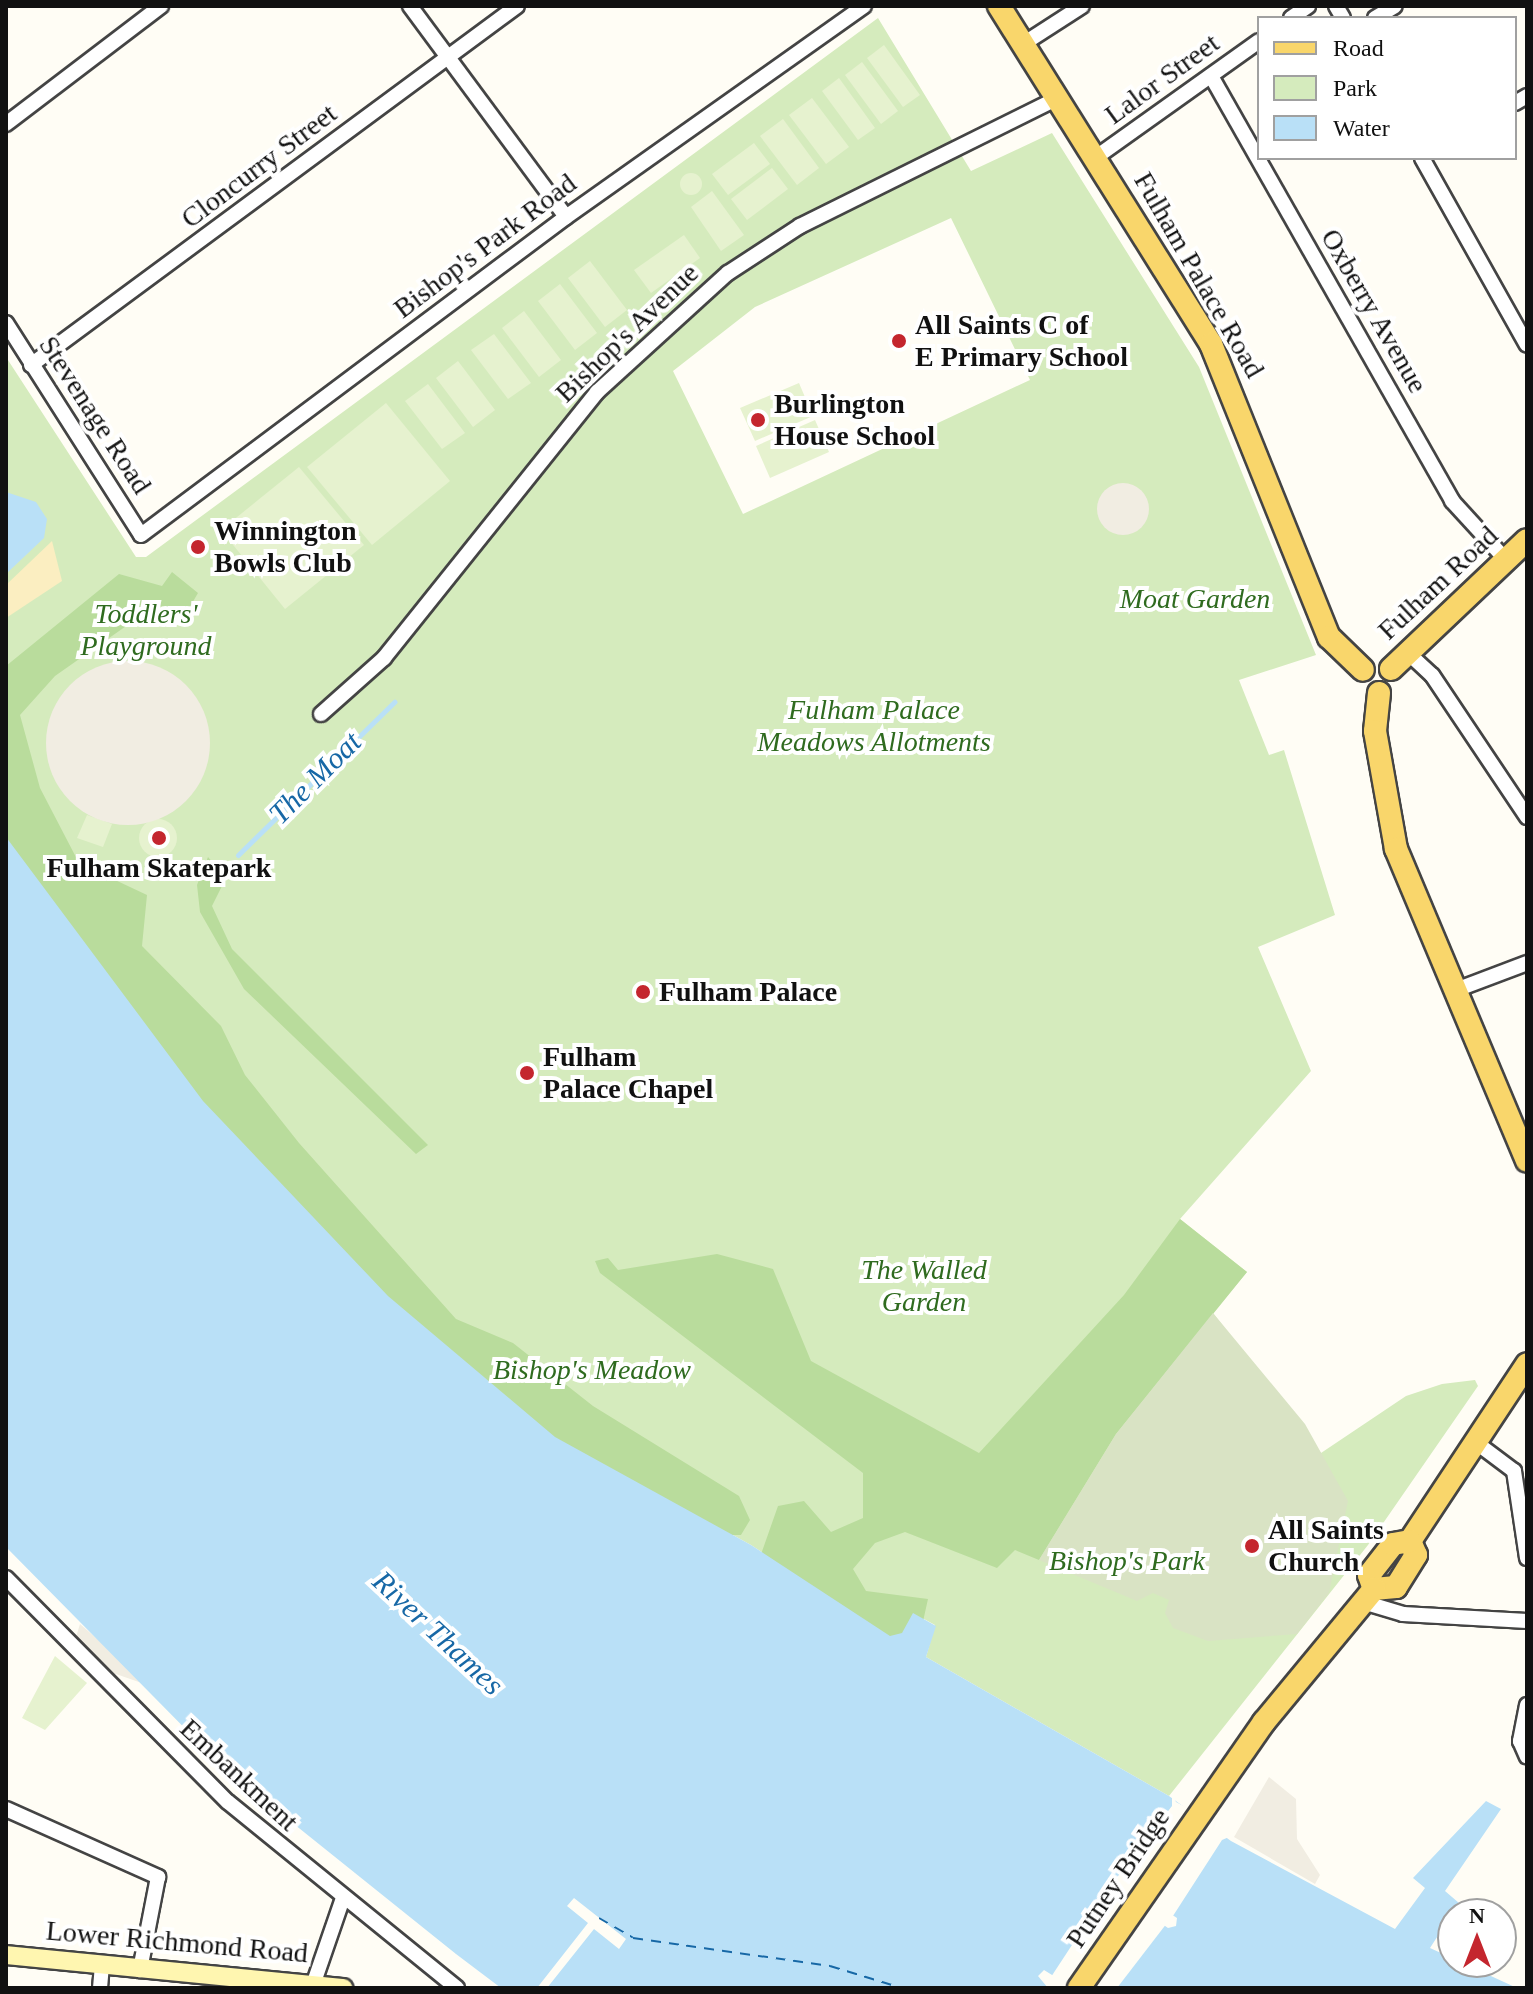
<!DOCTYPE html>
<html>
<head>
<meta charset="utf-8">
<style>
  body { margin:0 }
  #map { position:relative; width:1533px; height:1994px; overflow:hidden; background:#fffdf5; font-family:"Times New Roman",serif }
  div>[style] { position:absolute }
  .green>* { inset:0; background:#d5ebbd }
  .forest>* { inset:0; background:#b9dc9c }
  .sand>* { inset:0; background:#fbeec1 }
  .cemetery>* { inset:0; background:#d9e3c4 }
  .pitch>* { inset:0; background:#e6f2cf }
  .round { border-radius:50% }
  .plaza>* { inset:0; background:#f1ede2 }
  .water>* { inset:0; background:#b9e0f7 }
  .pier>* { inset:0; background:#fffdf5 }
  .stream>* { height:5px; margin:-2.5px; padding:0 2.5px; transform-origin:2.5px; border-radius:2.5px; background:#b9e0f7 }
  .ferry>* { height:2px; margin-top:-1px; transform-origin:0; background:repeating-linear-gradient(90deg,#1768a6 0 10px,transparent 0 18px) }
  .roads { filter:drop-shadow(2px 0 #444) drop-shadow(-2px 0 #444) drop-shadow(0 2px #444) drop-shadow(0 -2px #444) }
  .street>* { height:14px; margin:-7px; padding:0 7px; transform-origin:7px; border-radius:7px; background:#fff }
  .secondary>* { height:18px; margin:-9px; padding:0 9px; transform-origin:9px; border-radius:9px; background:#fff6b0 }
  .primary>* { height:22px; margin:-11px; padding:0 11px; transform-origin:11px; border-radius:11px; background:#f9d66b }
  .dots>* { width:22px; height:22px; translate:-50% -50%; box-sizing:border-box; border:4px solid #fff; border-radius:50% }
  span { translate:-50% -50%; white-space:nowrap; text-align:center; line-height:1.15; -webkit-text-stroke:8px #fff; paint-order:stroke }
  .street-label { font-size:28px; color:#111 }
  .poi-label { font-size:28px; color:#111; font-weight:700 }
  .left { translate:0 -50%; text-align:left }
  .park-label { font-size:28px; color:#2f6b1f; font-style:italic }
  .water-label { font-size:30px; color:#1768a6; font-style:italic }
  .frame { position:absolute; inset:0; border:8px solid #111; pointer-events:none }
  .legend { position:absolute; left:1257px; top:16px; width:260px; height:144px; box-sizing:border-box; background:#fff; border:2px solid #a0a0a0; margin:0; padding:10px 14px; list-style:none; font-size:24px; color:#111 }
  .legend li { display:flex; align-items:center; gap:16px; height:40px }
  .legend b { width:40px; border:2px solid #a0a0a0 }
  .north { position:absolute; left:1437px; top:1898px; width:80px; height:80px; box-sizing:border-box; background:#fff; border:2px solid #a0a0a0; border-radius:50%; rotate:0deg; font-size:22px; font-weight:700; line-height:32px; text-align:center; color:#111 }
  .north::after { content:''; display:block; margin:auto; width:28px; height:36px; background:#c4262e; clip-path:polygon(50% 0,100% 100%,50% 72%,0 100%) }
</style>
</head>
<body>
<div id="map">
  <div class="green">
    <div style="clip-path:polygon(evenodd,878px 18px,971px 171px,1052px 133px,1199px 367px,1316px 655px,1239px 680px,1269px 755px,1284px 750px,1335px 915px,1258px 947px,1311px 1071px,1180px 1219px,1247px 1272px,1213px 1313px,1321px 1453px,1406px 1396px,1442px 1384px,1475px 1380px,1478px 1386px,1368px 1545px,1169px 1796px,926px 1657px,935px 1625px,913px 1613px,890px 1636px,751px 1545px,555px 1437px,6px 836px,6px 357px,136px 557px,146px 557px,878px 18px,951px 218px,1030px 380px,743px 514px,673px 371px,755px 307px,951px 218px)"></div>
  </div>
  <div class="forest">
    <div style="clip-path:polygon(172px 572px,198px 593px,188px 610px,143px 604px,139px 617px,55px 676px,20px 715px,40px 788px,79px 863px,147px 895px,142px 946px,221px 1026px,245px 1075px,299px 1143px,456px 1319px,513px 1343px,593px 1406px,739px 1496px,750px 1520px,741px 1535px,688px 1535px,502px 1421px,193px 1102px,6px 850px,6px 666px,119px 574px,162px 586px)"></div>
    <div style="clip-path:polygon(208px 857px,226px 878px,212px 906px,232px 949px,428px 1145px,416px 1154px,244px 989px,200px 912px,197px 885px)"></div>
    <div style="clip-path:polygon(1180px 1219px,1247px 1272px,1116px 1434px,1039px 1560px,1015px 1550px,997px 1568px,905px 1532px,875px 1543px,853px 1569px,866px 1591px,928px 1599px,920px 1635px,891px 1645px,759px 1560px,778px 1506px,804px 1501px,831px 1532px,863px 1518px,863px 1473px,600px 1273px,595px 1261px,608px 1258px,618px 1270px,717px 1254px,773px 1269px,811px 1361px,979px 1453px,1124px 1295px)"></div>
  </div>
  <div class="sand">
    <div style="clip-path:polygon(52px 541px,62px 581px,6px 618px,6px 585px)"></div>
  </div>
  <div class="cemetery">
    <div style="clip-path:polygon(1213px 1313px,1305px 1424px,1348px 1501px,1329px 1593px,1297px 1634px,1208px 1641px,1173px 1628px,1165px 1613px,1169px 1600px,1153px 1593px,1137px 1601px,1039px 1560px,1116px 1434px)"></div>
  </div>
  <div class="pitch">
    <div style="clip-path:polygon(884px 45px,920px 95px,903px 107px,867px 58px)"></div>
    <div style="clip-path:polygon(862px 62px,898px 111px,881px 124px,845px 75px)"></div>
    <div style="clip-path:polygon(839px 78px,875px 128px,858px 140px,822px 91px)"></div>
    <div style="clip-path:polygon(812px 98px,849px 147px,826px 164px,789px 115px)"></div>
    <div style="clip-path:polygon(783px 119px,819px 168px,797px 185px,760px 136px)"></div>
    <div style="clip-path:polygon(754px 143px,770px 164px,728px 195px,712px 174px)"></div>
    <div style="clip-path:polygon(772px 168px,788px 189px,747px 220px,731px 199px)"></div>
    <div class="round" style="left:680px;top:173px;width:22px;height:22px"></div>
    <div style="clip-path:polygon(712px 191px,744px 235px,721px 251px,691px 207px)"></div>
    <div style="clip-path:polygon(684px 235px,700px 258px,651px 293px,634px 270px)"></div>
    <div style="clip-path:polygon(590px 261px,627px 310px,605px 327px,568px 278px)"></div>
    <div style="clip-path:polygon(560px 284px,597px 333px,575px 350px,538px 301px)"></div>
    <div style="clip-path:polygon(524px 311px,561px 360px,539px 377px,502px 328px)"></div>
    <div style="clip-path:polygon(494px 334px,531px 383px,508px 399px,471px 350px)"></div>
    <div style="clip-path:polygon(458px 361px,495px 410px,473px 427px,436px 378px)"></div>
    <div style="clip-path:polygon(799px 383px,813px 416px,755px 441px,740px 408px)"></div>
    <div style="clip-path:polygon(428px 384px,465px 433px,442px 449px,405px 401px)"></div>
    <div style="clip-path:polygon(386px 403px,450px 481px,372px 545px,307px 467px)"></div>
    <div style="clip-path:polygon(815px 420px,829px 452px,770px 478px,756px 446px)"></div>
    <div style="clip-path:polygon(299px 467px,364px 545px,285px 609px,221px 530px)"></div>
    <div style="clip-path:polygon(87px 815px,112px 824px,103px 847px,77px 838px)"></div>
    <div class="round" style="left:139px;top:819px;width:38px;height:38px"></div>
    <div style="clip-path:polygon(55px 1656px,87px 1683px,45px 1730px,22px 1718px)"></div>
  </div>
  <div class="plaza">
    <div class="round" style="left:1097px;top:483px;width:52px;height:52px"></div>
    <div class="round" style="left:46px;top:661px;width:164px;height:164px"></div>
    <div style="clip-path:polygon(80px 1624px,153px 1687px,116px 1674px,105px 1684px,72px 1650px)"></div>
    <div style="clip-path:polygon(1269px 1777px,1296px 1799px,1297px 1839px,1320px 1875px,1315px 1884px,1234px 1837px)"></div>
  </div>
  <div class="water">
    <div style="clip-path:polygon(6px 492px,36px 502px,47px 519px,44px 538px,6px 574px)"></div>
    <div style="clip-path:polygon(evenodd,6px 837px,203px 1101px,388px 1296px,555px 1437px,751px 1545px,890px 1636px,902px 1633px,913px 1613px,936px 1626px,926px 1657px,1169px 1796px,1231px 1841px,1395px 1929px,1425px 1888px,1413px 1878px,1486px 1801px,1501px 1809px,1445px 1891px,1459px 1903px,1430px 1948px,1517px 1988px,1073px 1988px,1044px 1970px,1038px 1976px,1048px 1988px,501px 1988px,456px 1954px,223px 1767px,6px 1547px,6px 837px,1111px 1875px,1177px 1918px,1176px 1926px,1168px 1928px,1108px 1886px,1111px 1875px)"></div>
  </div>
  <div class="pier">
    <div style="clip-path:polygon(1172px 1793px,1176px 1802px,1236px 1834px,1222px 1840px,1171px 1919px,1115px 1880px,1172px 1806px)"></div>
    <div style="clip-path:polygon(1112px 1884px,1167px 1923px,1117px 1988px,1067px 1988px,1051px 1977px)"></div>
    <div style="clip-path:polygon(574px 1898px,626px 1939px,619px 1949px,594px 1929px,547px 1988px,537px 1988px,588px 1923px,567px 1906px)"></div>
  </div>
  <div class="stream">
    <div style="left:238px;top:855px;width:219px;rotate:-44.4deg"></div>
  </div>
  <div class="ferry">
    <div style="left:599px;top:1918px;width:39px;rotate:30deg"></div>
    <div style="left:633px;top:1938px;width:199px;rotate:8.1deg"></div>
    <div style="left:830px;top:1966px;width:75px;rotate:17deg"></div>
  </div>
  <div class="roads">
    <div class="street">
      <div style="left:410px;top:6px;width:262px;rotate:53.5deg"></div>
      <div style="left:1336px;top:6px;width:14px;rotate:60deg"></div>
      <div style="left:1291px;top:18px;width:21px;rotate:-35deg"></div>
      <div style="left:1375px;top:18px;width:23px;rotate:-31deg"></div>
      <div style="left:1023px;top:44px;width:70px;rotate:-32.8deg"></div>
      <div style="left:1211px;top:76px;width:489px;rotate:60.4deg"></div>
      <div style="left:1452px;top:501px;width:80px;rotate:47.5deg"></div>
      <div style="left:1515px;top:103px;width:14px;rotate:-30deg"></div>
      <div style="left:6px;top:124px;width:195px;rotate:-37.3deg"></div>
      <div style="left:1095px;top:158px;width:201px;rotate:-35.5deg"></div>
      <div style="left:1422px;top:158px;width:214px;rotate:60.7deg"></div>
      <div style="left:6px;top:323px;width:251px;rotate:57.5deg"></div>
      <div style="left:141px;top:535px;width:531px;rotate:-36.81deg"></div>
      <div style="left:566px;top:217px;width:365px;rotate:-35.3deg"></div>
      <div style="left:31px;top:365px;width:604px;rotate:-36.45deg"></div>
      <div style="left:1407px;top:652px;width:34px;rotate:43deg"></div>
      <div style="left:1432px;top:675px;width:171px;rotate:56.2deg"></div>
      <div style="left:321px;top:714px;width:84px;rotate:-41.6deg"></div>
      <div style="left:384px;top:658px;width:341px;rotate:-51.3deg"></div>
      <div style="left:597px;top:392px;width:177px;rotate:-42.3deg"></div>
      <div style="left:728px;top:273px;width:86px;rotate:-33.1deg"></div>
      <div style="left:800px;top:226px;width:286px;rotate:-26.4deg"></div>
      <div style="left:1453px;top:991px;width:79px;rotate:-20.7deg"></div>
      <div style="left:1474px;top:1441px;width:50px;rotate:36.9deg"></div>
      <div style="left:1514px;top:1471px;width:88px;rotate:81.5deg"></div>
      <div style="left:6px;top:1578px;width:315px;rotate:45.3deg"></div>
      <div style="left:228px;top:1802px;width:295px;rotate:39.1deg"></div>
      <div style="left:1363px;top:1602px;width:42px;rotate:16.7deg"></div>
      <div style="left:1403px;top:1614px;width:124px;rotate:3.2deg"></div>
      <div style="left:1527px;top:1705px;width:37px;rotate:101deg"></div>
      <div style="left:1520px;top:1741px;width:17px;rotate:66deg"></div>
      <div style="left:6px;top:1809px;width:167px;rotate:24.1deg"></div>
      <div style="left:158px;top:1877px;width:95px;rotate:101deg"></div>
      <div style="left:100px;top:1988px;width:21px;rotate:-85deg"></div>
      <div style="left:312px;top:1988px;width:95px;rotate:-71deg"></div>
    </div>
    <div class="secondary">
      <div style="left:6px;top:1955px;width:339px;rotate:5.6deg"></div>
    </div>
    <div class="primary">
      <div style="left:999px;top:6px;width:399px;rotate:57.9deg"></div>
      <div style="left:1211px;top:344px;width:316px;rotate:68.1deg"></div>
      <div style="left:1329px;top:637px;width:47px;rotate:44.1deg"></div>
      <div style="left:1391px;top:669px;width:187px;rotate:-43.5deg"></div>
      <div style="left:1379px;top:693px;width:38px;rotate:96deg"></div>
      <div style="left:1375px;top:731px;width:120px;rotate:79.9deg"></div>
      <div style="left:1396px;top:849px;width:338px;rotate:67.2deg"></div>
      <div style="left:1410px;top:1541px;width:212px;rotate:-56.5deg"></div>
      <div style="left:1374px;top:1589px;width:22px;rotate:-5deg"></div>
      <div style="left:1396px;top:1587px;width:38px;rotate:-58deg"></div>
      <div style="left:1416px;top:1555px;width:15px;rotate:-113deg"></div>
      <div style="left:1374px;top:1589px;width:15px;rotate:-110deg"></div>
      <div style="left:1369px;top:1575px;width:39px;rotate:-52deg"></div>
      <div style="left:1393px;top:1544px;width:17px;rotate:-10deg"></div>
      <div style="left:1079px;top:1988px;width:324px;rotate:-55.2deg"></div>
      <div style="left:1264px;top:1722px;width:173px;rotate:-50.4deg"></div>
    </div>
  </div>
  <div class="dots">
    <div style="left:899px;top:341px;background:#c4262e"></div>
    <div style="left:758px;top:420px;background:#c4262e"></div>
    <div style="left:198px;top:547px;background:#c4262e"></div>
    <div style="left:159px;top:838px;background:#c4262e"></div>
    <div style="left:643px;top:992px;background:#c4262e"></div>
    <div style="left:527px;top:1073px;background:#c4262e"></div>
    <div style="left:1252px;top:1546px;background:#c4262e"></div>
  </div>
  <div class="street-label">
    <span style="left:1162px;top:79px;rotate:-36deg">Lalor Street</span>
    <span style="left:259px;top:166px;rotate:-37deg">Cloncurry Street</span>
    <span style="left:485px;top:246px;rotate:-37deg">Bishop's Park Road</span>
    <span style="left:1199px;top:275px;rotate:60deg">Fulham Palace Road</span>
    <span style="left:1374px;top:311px;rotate:60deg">Oxberry Avenue</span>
    <span style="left:627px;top:333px;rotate:-44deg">Bishop's Avenue</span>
    <span style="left:95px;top:415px;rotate:57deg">Stevenage Road</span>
    <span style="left:1438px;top:583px;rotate:-43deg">Fulham Road</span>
    <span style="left:239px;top:1775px;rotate:43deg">Embankment</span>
    <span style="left:1118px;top:1878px;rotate:-56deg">Putney Bridge</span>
    <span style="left:177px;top:1942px;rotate:5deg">Lower Richmond Road</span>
  </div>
  <div class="poi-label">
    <span class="left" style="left:915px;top:341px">All Saints C of<br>E Primary School</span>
    <span class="left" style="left:774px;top:420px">Burlington<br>House School</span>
    <span class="left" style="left:214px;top:547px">Winnington<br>Bowls Club</span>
    <span style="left:159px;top:868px">Fulham Skatepark</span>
    <span class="left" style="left:659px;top:992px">Fulham Palace</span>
    <span class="left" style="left:543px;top:1073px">Fulham<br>Palace Chapel</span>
    <span class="left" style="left:1268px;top:1546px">All Saints<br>Church</span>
  </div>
  <div class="park-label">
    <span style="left:1195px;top:599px">Moat Garden</span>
    <span style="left:146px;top:630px">Toddlers'<br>Playground</span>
    <span style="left:874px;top:726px">Fulham Palace<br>Meadows Allotments</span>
    <span style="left:924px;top:1286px">The Walled<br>Garden</span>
    <span style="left:592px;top:1370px">Bishop's Meadow</span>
    <span style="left:1127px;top:1561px">Bishop's Park</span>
  </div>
  <div class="water-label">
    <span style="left:315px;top:778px;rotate:-45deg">The Moat</span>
    <span style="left:438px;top:1633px;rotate:43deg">River Thames</span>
  </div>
  <div class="frame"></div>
  <ul class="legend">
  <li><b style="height:10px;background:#f9d66b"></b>Road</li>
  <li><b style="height:22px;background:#d5ebbd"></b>Park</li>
  <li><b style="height:22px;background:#b9e0f7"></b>Water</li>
  </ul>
  <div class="north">N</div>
</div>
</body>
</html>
